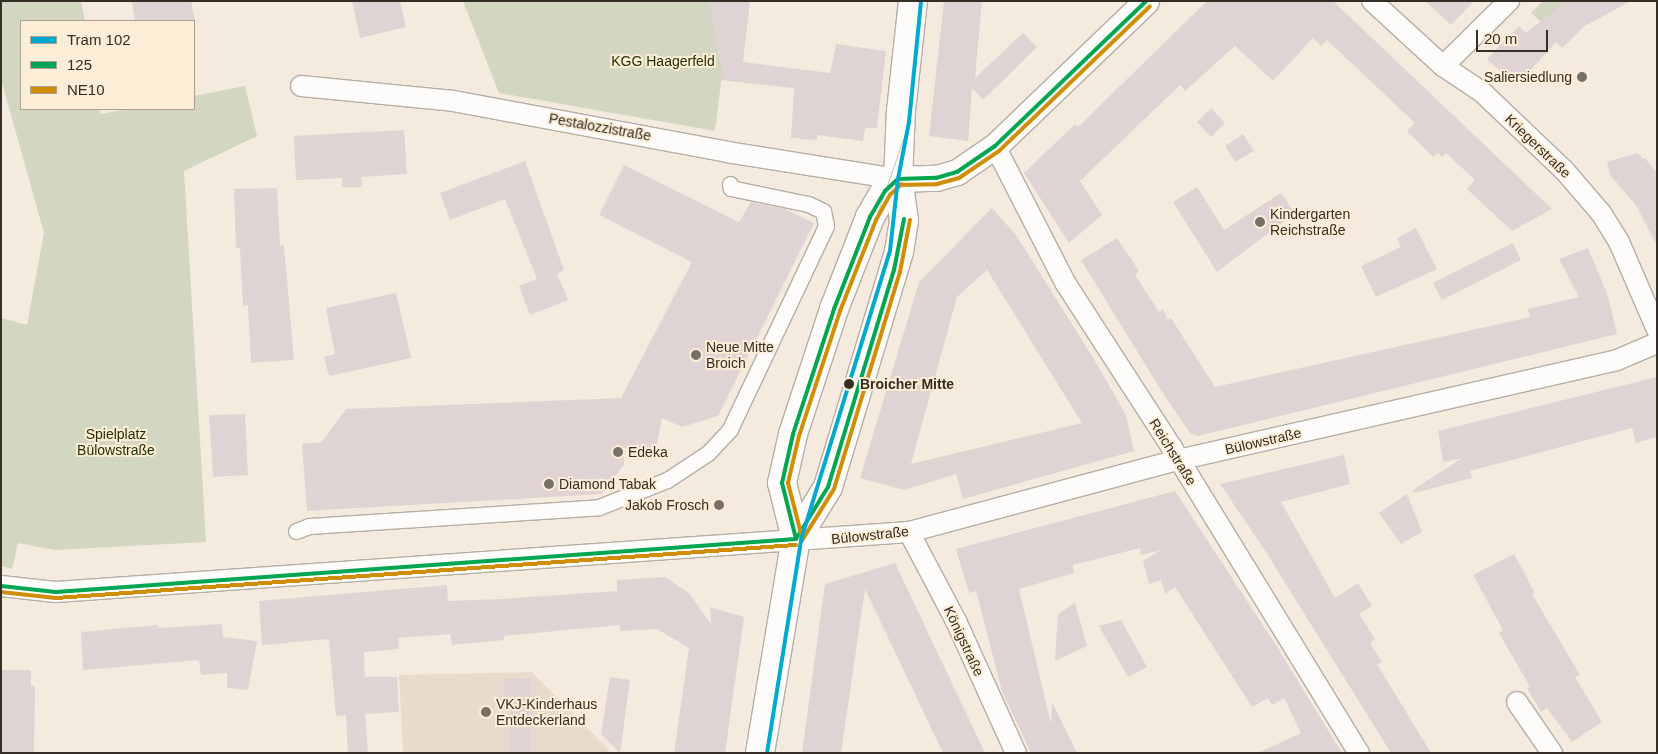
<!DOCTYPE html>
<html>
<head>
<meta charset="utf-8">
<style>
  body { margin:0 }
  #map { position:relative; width:1658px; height:754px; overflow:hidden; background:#f4ebde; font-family:Arial,sans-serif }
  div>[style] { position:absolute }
  .education>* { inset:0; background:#e7dccb }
  .green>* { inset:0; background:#d3d6c0 }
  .building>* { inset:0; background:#dfd4d3 }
  .roads { filter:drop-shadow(1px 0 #b5aea5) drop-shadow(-1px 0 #b5aea5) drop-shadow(0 1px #b5aea5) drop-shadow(0 -1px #b5aea5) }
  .pedestrian>* { height:15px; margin:-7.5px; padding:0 7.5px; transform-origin:7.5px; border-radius:7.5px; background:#fdfcfa }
  .minor>* { height:20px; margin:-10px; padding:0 10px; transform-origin:10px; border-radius:10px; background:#fdfcfa }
  .tertiary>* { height:25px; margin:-12.5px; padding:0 12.5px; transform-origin:12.5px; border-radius:12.5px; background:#fdfcfa }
  .secondary>* { height:28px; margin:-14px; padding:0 14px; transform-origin:14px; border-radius:14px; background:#fdfcfa }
  .tram>* { height:1px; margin:-0.5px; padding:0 0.5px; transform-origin:0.5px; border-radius:0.5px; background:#c7c5c2 }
  .bus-1>* { height:4px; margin:-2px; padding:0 2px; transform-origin:2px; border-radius:2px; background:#00a651 }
  .bus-2>* { height:4px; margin:-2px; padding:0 2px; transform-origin:2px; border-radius:2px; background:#d08e07 }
  .tram-1>* { height:4px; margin:-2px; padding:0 2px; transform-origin:2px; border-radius:2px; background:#00a9ce }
  .dots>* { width:14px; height:14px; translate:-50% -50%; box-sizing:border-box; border:2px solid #fcedd6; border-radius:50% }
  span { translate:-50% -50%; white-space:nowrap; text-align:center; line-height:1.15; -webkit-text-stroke:4px #fcedd6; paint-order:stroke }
  .park-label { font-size:14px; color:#223100 }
  .poi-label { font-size:14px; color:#342e25 }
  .right { translate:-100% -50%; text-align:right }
  .left { translate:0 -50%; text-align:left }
  .street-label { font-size:14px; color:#342e25 }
  .stop-label { font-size:14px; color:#342e25; font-weight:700 }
  .frame { position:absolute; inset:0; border:2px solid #342e25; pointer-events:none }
  .legend { position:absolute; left:20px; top:20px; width:175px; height:90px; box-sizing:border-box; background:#fcedd6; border:1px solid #aca18f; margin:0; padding:6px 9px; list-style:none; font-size:15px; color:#342e25 }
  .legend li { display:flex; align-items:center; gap:10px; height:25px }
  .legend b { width:25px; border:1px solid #aca18f }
  .scale { position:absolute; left:1476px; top:30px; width:72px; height:22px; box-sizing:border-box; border:2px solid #342e25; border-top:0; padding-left:6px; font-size:15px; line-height:18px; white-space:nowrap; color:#342e25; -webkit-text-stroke:4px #fcedd6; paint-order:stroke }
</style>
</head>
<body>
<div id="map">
  <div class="education">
    <div style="clip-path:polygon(532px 672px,608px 749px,608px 753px,403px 753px,399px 675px)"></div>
  </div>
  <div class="green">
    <div style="clip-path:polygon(1px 1px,81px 1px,85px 21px,21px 21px,21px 109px,100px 109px,101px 114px,128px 109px,194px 109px,194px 96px,245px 86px,257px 136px,184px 171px,206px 542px,55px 550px,18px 543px,12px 569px,1px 566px,1px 318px,27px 325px,44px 233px,1px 79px)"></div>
    <div style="clip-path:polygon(463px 1px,731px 1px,715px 131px,499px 93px)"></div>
    <div style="clip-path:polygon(1543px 1px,1566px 1px,1542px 23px,1531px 13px)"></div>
  </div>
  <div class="building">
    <div style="clip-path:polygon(132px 1px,191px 1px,195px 21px,135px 21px)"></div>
    <div style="clip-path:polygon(352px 1px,400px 1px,406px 27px,360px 38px)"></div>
    <div style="clip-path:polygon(709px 1px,750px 1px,743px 62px,830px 73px,836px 44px,886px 51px,877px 128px,865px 128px,863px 141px,817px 135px,817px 140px,791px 138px,794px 88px,721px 80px,723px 65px,720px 65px)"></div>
    <div style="clip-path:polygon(944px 1px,982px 1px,975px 78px,1023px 33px,1037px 47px,983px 100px,972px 88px,968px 141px,929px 136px)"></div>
    <div style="clip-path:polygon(1207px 1px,1333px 1px,1552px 209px,1512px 231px,1467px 189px,1475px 180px,1446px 153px,1442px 157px,1438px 153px,1433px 157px,1407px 131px,1415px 123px,1327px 40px,1321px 46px,1313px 38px,1273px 81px,1235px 46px,1185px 91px,1180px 85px,1080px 181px,1102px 215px,1069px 243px,1024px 173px,1075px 124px,1078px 127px)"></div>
    <div style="clip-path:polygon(1425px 1px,1474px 1px,1451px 25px)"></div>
    <div style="clip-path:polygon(1567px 1px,1631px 1px,1585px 26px,1562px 48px,1556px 42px,1516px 86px,1487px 59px,1519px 26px,1526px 33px)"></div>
    <div style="clip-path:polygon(1211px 108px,1225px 123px,1211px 137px,1197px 122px)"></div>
    <div style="clip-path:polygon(404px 130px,407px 174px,361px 177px,362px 187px,342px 187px,342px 178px,296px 180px,294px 136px)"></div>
    <div style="clip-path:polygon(1243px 134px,1254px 151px,1235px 162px,1225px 146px)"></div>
    <div style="clip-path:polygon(1637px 153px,1643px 159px,1645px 158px,1657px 173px,1657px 246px,1636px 205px,1610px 175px,1607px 162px)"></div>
    <div style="clip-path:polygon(525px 161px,564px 270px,557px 274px,568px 300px,530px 315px,519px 286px,537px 279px,505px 199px,450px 220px,440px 193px)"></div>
    <div style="clip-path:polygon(624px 165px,739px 222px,751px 202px,785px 209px,814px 223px,718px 416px,682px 427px,662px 418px,657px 445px,645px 451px,624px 448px,624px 465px,601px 494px,307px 511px,302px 444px,322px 442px,346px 409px,621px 398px,692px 262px,599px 215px)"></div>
    <div style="clip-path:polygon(1197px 187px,1224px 230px,1281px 193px,1295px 213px,1217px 272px,1173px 202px)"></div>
    <div style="clip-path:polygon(277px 188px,280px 246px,284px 245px,294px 360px,251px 363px,248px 305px,243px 306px,240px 248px,236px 248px,234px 189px)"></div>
    <div style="clip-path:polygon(evenodd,992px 208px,1016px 235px,1095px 361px,1126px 415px,1134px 451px,963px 499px,956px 474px,904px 490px,860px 478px,919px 282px,992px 208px,987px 270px,1082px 423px,911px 464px,957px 297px,987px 270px)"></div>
    <div style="clip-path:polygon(1416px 228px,1437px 269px,1376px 297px,1361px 266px,1401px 247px,1397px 238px)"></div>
    <div style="clip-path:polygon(1117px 238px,1139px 271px,1135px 275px,1159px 312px,1163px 309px,1168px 320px,1171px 318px,1215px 387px,1530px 317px,1528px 309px,1579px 297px,1559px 259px,1588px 248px,1608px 296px,1617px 334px,1198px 436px,1190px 433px,1164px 395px,1081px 260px)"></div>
    <div style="clip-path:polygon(1513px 243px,1521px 260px,1442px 300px,1433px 283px)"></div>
    <div style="clip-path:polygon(396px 293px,411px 358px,329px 376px,324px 357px,335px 354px,326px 308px)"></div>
    <div style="clip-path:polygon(1657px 377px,1657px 437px,1636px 443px,1632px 428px,1470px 471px,1472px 478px,1414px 493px,1413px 490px,1462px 458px,1443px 462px,1438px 431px)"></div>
    <div style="clip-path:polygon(245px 414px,248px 475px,213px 477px,209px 415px)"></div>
    <div style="clip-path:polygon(1344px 455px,1350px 484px,1281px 502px,1335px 598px,1358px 583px,1372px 606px,1359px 614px,1375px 639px,1370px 643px,1382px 662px,1377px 664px,1431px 753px,1391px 753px,1266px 552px,1220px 484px)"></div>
    <div style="clip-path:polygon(1175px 491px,1274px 642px,1342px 753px,1258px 753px,1301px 733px,1284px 698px,1272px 705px,1268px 698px,1252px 707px,1175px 587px,1165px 594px,1161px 580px,1149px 584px,1143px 561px,1161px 550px,1141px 555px,1140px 548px,1073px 565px,1074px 573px,1019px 589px,1051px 724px,1052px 702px,1077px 753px,1031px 753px,1002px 691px,976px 591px,969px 593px,956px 549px)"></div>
    <div style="clip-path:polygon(1407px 494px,1422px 532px,1401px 544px,1379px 513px)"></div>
    <div style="clip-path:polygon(1514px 554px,1535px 593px,1532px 594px,1580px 675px,1575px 677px,1602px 722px,1572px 742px,1547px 708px,1541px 712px,1527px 688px,1530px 687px,1499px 633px,1503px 630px,1473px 575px)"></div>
    <div style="clip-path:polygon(895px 563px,985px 753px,943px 753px,865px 589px,841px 753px,802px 753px,825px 584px)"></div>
    <div style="clip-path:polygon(665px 577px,689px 593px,711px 624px,710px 607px,744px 617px,725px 753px,674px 753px,689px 648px,657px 629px,620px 631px,620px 625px,504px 636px,504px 640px,452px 645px,450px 634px,398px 638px,399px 649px,364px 652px,365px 677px,397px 677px,399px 712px,365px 714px,368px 753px,348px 753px,346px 715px,336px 716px,329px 639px,262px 645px,259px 601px,447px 585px,448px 601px,500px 599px,617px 591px,617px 580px)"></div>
    <div style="clip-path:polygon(1075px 603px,1087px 646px,1055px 661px,1058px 614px)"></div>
    <div style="clip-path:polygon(1121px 620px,1147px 667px,1128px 677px,1099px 626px)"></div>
    <div style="clip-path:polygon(222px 624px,223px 637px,257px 641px,248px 690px,227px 688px,227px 673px,201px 675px,199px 660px,83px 670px,81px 632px,158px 625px,159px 628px)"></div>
    <div style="clip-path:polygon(1px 670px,31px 670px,31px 686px,35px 686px,34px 753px,1px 753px)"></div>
    <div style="clip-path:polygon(610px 677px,630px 680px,620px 753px,601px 734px)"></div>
    <div style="clip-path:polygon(504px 678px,531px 678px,531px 753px,509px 753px,509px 709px,504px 709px)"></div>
  </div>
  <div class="roads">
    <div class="pedestrian">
      <div style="left:296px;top:531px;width:14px;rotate:-21deg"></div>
      <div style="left:309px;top:526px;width:291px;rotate:-3.7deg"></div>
      <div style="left:599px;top:507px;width:73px;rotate:-21.7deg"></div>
      <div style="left:667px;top:480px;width:49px;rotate:-33.4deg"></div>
      <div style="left:708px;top:453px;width:33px;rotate:-47deg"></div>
      <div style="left:730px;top:429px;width:225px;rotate:-64.7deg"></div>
      <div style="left:826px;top:226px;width:15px;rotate:-101deg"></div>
      <div style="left:823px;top:211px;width:17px;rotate:-155deg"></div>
      <div style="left:808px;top:204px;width:79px;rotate:-168.3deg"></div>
      <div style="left:731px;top:188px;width:4px;rotate:-104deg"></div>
    </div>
    <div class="minor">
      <div style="left:1372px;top:1px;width:96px;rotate:42.5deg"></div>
      <div style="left:1443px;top:66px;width:47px;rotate:33.7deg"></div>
      <div style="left:1482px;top:92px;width:113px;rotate:43.6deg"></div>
      <div style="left:1564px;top:170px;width:57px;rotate:49.3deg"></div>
      <div style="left:1601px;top:213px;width:34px;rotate:58deg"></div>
      <div style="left:1619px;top:242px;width:96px;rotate:66.6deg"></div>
      <div style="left:1443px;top:66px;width:93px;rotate:-44.6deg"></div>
      <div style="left:301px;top:86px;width:153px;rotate:5.6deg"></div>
      <div style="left:453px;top:101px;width:279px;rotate:10.5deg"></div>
      <div style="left:727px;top:152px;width:173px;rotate:9deg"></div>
      <div style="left:995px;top:146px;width:155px;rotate:62.8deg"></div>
      <div style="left:1066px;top:284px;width:195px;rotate:57.1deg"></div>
      <div style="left:1172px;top:448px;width:358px;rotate:58.5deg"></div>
      <div style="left:909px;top:532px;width:101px;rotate:62.2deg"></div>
      <div style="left:956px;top:621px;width:145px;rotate:65.6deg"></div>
      <div style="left:1px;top:586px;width:55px;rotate:6.2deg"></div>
      <div style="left:56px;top:592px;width:855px;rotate:-4.02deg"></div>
      <div style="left:909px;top:532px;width:278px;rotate:-15deg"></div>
      <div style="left:1178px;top:460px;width:450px;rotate:-12.8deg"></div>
      <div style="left:1617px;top:360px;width:43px;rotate:-23deg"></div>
      <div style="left:1517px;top:702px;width:62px;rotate:55.5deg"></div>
    </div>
    <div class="tertiary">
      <div style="left:898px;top:179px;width:38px;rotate:-2deg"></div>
      <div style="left:936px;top:178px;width:22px;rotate:-16deg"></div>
      <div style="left:957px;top:172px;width:46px;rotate:-34.4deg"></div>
      <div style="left:995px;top:146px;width:209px;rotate:-43.8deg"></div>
    </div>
    <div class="secondary">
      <div style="left:796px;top:539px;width:58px;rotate:-104deg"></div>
      <div style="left:782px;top:483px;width:50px;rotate:-77.3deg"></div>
      <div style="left:793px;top:434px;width:132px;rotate:-71.8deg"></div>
      <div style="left:834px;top:309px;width:99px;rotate:-68.6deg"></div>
      <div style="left:870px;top:217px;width:30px;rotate:-60deg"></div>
      <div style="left:885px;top:191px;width:18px;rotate:-43deg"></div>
      <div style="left:760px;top:753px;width:217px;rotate:-80.5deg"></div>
      <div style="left:796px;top:539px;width:61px;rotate:-58.4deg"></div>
      <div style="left:828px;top:487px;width:245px;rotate:-73.2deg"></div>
      <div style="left:899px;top:252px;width:32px;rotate:-81deg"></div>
      <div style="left:904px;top:220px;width:41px;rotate:-98.3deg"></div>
      <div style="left:898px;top:179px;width:68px;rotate:-87.5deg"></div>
      <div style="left:901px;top:111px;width:111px;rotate:-83.8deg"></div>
    </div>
  </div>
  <div class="tram">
    <div style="left:877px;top:214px;width:97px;rotate:-70.8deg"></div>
  </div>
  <div class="bus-1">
    <div style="left:898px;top:179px;width:38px;rotate:-2deg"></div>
    <div style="left:936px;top:178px;width:22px;rotate:-16deg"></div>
    <div style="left:957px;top:172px;width:46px;rotate:-34.4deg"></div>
    <div style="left:995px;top:146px;width:209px;rotate:-43.8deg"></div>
    <div style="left:796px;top:539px;width:58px;rotate:-104deg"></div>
    <div style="left:782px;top:483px;width:50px;rotate:-77.3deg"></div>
    <div style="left:793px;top:434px;width:132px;rotate:-71.8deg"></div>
    <div style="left:834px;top:309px;width:99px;rotate:-68.6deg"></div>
    <div style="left:870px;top:217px;width:30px;rotate:-60deg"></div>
    <div style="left:885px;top:191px;width:18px;rotate:-43deg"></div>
    <div style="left:796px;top:539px;width:61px;rotate:-58.4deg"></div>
    <div style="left:828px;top:487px;width:227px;rotate:-73.1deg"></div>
    <div style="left:894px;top:270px;width:52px;rotate:-78.9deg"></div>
    <div style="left:1px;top:586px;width:55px;rotate:6.2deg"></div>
    <div style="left:56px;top:592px;width:742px;rotate:-4.1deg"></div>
  </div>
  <div class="bus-2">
    <div style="left:898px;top:185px;width:39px;rotate:-1deg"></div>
    <div style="left:937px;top:184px;width:23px;rotate:-15deg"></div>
    <div style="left:959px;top:178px;width:48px;rotate:-34deg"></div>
    <div style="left:999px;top:151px;width:209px;rotate:-43.8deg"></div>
    <div style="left:802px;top:537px;width:56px;rotate:-104.5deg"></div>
    <div style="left:788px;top:483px;width:48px;rotate:-76.8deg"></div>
    <div style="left:799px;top:436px;width:132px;rotate:-71.8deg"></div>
    <div style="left:840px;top:311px;width:98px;rotate:-68.4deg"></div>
    <div style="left:876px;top:220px;width:29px;rotate:-61deg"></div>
    <div style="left:890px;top:195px;width:16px;rotate:-43deg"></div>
    <div style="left:801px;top:542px;width:62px;rotate:-58.1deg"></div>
    <div style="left:834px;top:489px;width:227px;rotate:-73.1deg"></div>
    <div style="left:900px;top:272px;width:53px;rotate:-79.1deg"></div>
    <div style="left:1px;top:592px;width:55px;rotate:6.2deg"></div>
    <div style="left:56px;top:598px;width:742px;rotate:-4.1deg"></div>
  </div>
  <div class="tram-1">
    <div style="left:767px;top:753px;width:216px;rotate:-80.9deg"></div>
    <div style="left:801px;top:540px;width:302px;rotate:-72.9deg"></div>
    <div style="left:890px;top:251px;width:72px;rotate:-83.7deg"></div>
    <div style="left:898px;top:179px;width:58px;rotate:-79.1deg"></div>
    <div style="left:909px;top:122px;width:122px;rotate:-84.3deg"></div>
  </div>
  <div class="dots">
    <div style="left:1582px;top:77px;background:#777066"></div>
    <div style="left:1260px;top:222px;background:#777066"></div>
    <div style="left:696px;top:355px;background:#777066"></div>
    <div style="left:849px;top:384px;background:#342e25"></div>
    <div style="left:618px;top:452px;background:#777066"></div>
    <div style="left:549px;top:484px;background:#777066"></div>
    <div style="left:719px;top:505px;background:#777066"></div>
    <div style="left:486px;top:712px;background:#777066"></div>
  </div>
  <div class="park-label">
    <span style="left:663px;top:61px">KGG Haagerfeld</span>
    <span style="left:116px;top:442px">Spielplatz<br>Bülowstraße</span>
  </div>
  <div class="poi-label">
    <span class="right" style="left:1572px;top:77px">Saliersiedlung</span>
    <span class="left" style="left:1270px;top:222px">Kindergarten<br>Reichstraße</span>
    <span class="left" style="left:706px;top:355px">Neue Mitte<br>Broich</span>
    <span class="left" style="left:628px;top:452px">Edeka</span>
    <span class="left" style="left:559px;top:484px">Diamond Tabak</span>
    <span class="right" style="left:709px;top:505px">Jakob Frosch</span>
    <span class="left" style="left:496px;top:712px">VKJ-Kinderhaus<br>Entdeckerland</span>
  </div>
  <div class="street-label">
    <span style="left:600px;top:127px;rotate:10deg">Pestalozzistraße</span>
    <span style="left:1538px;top:146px;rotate:44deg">Kriegerstraße</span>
    <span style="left:1263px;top:441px;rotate:-13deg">Bülowstraße</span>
    <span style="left:1173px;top:452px;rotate:58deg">Reichstraße</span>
    <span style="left:870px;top:535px;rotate:-6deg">Bülowstraße</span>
    <span style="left:964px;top:641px;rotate:65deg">Königstraße</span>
  </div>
  <div class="stop-label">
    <span class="left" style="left:860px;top:384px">Broicher Mitte</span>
  </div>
  <div class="frame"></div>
  <ul class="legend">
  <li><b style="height:6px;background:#00a9ce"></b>Tram 102</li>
  <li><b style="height:6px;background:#00a651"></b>125</li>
  <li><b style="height:6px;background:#d08e07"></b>NE10</li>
  </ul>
  <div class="scale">20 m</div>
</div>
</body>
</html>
